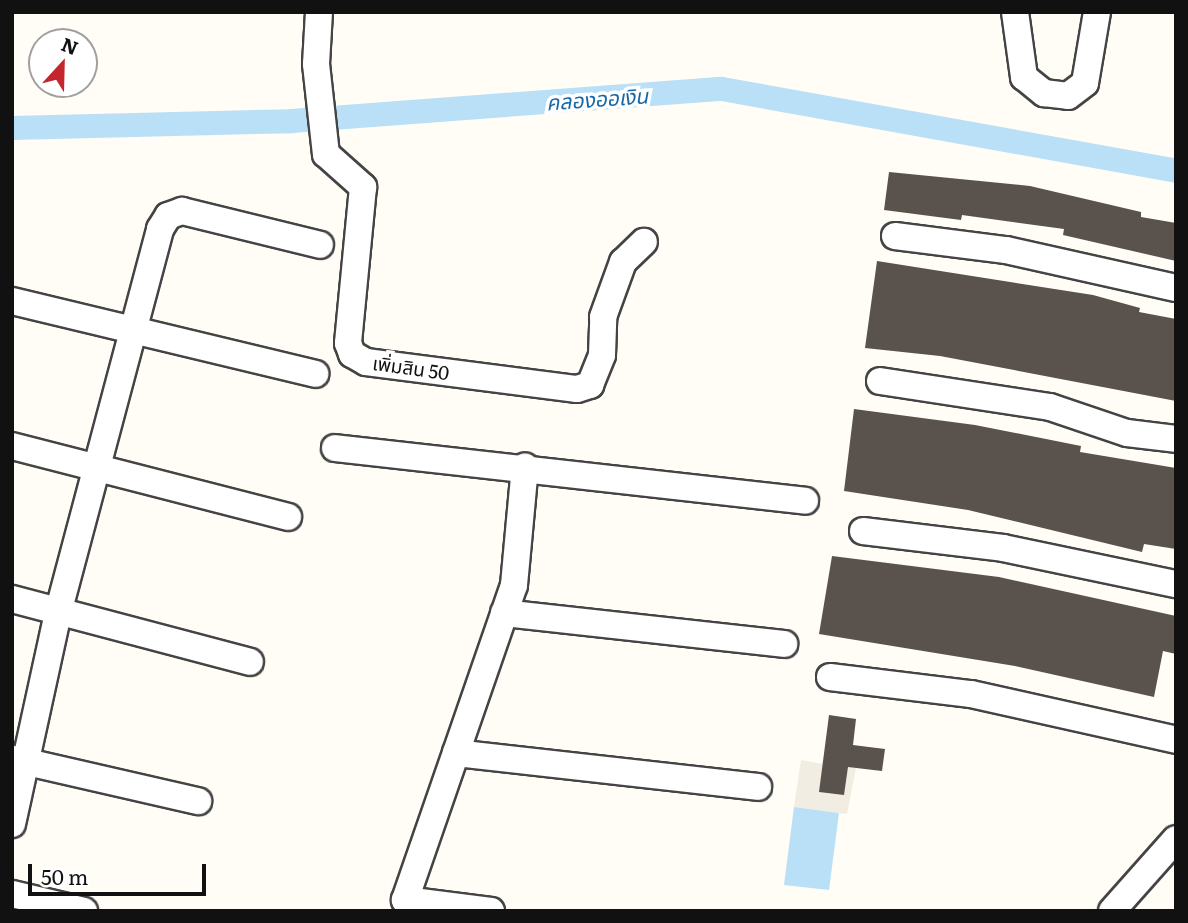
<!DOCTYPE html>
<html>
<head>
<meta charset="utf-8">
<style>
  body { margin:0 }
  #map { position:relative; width:1188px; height:923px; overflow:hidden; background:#fffdf5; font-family:Literata,"Noto Sans Thai",serif }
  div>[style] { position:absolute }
  .plaza>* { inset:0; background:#f1ede2 }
  .water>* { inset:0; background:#b9e0f7 }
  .canal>* { height:24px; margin:-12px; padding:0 12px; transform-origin:12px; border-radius:12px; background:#b9e0f7 }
  .building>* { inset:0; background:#5a524d }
  .roads { filter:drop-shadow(2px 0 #444) drop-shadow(-2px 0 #444) drop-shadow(0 2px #444) drop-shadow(0 -2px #444) }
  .minor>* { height:26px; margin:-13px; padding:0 13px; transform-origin:13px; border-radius:13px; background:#fff }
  span { translate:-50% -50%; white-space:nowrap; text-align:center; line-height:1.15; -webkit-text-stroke:7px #fff; paint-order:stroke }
  .street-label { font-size:19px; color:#111 }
  .water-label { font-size:21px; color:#1768a6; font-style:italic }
  .frame { position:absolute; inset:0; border:14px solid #111; pointer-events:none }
  .north { position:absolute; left:28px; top:28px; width:70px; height:70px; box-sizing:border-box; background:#fff; border:2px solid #a0a0a0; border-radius:50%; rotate:22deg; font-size:19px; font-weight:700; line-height:28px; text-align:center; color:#111 }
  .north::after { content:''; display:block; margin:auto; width:24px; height:32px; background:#c4262e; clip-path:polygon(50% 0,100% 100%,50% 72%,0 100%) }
  .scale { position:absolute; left:28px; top:864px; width:178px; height:32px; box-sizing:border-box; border:4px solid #111; border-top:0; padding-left:9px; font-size:21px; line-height:24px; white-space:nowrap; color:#111; -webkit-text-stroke:5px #fff; paint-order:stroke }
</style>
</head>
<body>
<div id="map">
  <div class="plaza">
    <div style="clip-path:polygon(801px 760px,823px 764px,820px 792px,844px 795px,848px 766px,856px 768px,847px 814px,794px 807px)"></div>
  </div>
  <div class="water">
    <div style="clip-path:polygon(794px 807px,839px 813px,829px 890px,784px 885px)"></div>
  </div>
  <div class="canal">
    <div style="left:12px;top:128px;width:280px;rotate:-1.4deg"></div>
    <div style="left:292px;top:121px;width:431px;rotate:-4.3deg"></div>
    <div style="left:722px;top:89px;width:461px;rotate:10.2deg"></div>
  </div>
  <div class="building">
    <div style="clip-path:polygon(889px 172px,1030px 186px,1141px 212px,1141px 217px,1176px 223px,1176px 261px,1063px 235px,1064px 229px,962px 215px,961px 220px,884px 210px)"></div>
    <div style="clip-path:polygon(877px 261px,1093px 295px,1140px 308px,1139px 312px,1176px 319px,1176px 401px,940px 356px,865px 348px)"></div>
    <div style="clip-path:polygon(854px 409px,975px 425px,1081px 446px,1080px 452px,1176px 468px,1176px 549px,1144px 544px,1142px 552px,968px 510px,844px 491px)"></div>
    <div style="clip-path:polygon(832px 556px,999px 577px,1176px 616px,1176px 654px,1163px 651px,1154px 697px,1015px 666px,819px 634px)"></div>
    <div style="clip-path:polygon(829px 715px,856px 719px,853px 745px,885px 749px,882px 771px,848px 767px,844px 795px,819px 792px)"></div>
  </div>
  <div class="roads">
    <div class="minor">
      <div style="left:319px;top:12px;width:52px;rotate:93.3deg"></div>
      <div style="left:316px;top:64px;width:91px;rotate:83.7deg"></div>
      <div style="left:326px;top:154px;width:50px;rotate:41.7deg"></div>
      <div style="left:363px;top:187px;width:157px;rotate:95.5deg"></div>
      <div style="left:348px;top:343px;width:12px;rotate:70deg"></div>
      <div style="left:352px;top:354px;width:16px;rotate:30deg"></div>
      <div style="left:366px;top:362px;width:213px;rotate:7.3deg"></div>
      <div style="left:577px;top:389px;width:14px;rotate:-17deg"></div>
      <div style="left:590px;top:385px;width:32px;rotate:-68deg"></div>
      <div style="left:602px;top:355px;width:38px;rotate:-88deg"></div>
      <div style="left:603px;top:317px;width:59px;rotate:-70deg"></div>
      <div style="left:623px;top:262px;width:29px;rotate:-44deg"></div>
      <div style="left:1015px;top:12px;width:66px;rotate:82.1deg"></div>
      <div style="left:1024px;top:77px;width:26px;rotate:39deg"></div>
      <div style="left:1044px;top:93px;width:24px;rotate:7deg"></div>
      <div style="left:1068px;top:96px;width:21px;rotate:-37deg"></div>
      <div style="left:1085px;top:83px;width:72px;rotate:-80.4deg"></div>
      <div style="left:895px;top:236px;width:112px;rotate:7.2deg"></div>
      <div style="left:1006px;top:250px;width:174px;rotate:12.6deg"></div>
      <div style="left:12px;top:301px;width:312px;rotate:13.5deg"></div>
      <div style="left:880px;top:381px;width:172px;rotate:8.7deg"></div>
      <div style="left:1050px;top:407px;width:81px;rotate:18.7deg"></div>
      <div style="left:1127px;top:433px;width:49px;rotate:7deg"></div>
      <div style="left:12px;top:446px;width:285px;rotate:14.4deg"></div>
      <div style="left:335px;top:448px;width:473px;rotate:6.4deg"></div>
      <div style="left:863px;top:531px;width:141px;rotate:6.9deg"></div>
      <div style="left:1003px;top:548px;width:177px;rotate:11.8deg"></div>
      <div style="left:12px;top:599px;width:246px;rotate:14.8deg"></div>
      <div style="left:504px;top:613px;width:282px;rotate:6.3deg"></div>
      <div style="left:830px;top:677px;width:142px;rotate:6.9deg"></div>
      <div style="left:971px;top:694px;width:210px;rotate:12.6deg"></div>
      <div style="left:456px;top:753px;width:304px;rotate:6.4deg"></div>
      <div style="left:14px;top:759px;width:189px;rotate:12.9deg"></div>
      <div style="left:12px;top:824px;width:216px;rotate:-77.7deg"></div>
      <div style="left:58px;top:613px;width:397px;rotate:-75.1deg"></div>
      <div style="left:160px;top:229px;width:15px;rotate:-58deg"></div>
      <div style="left:168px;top:216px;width:15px;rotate:-20deg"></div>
      <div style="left:182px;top:211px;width:142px;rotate:13.8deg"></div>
      <div style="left:12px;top:894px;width:74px;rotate:13.3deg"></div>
      <div style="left:491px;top:911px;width:87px;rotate:-172.7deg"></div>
      <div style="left:405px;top:900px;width:333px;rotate:-70.9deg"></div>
      <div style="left:514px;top:585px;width:119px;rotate:-84.7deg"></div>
      <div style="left:1112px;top:911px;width:96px;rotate:-48.4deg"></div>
    </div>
  </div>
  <div class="street-label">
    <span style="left:411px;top:368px;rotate:8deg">เพิ่มสิน 50</span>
  </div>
  <div class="water-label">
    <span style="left:597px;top:98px;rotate:-4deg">คลองออเงิน</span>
  </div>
  <div class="frame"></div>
  <div class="north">N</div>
  <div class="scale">50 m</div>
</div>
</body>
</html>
